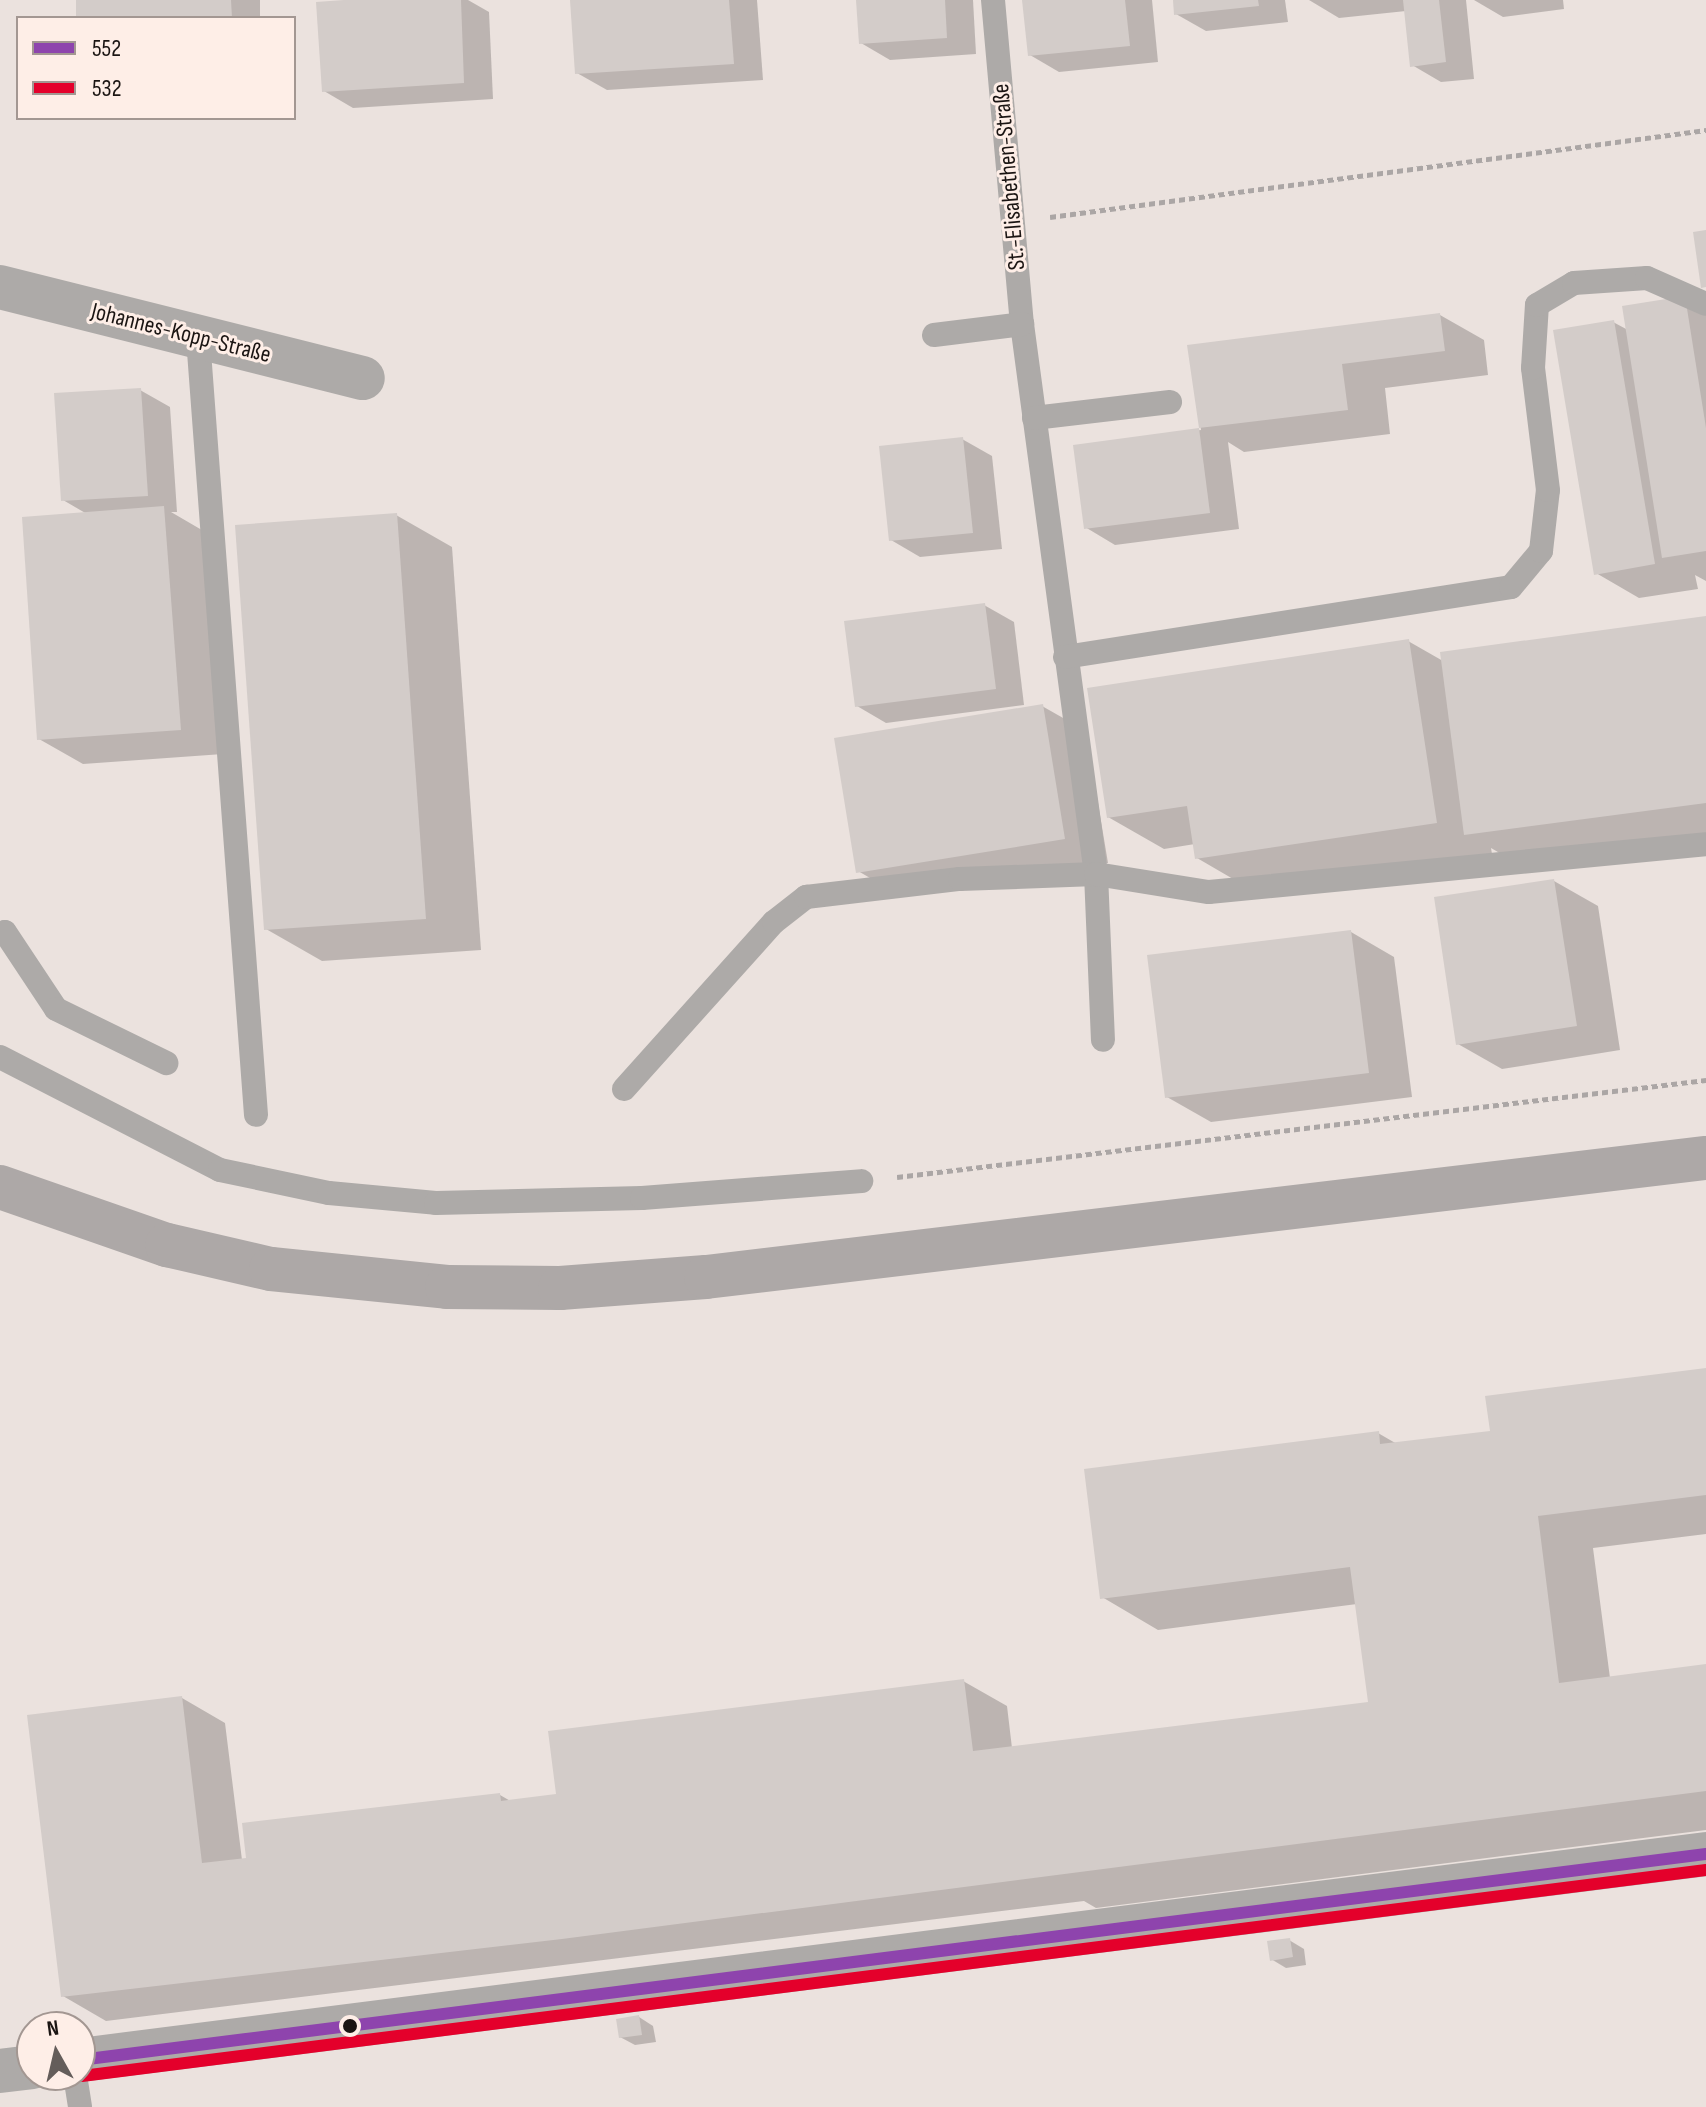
<!DOCTYPE html>
<html>
<head>
<meta charset="utf-8">
<style>
  body { margin:0 }
  #map { position:relative; width:1706px; height:2107px; overflow:hidden; background:#ebe2de; font-family:"Sofia Sans Condensed",sans-serif }
  div>[style] { position:absolute }
  .shadow>* { inset:0; background:#0003 }
  .building>* { inset:0; background:#d3ccc9 }
  .path>* { height:5px; margin-top:-2.5px; transform-origin:0; background:repeating-linear-gradient(90deg,#aba6a5 0 6px,transparent 0 10px) }
  .lane>* { height:24px; margin:-12px; padding:0 12px; transform-origin:12px; border-radius:12px; background:#adaaa8 }
  .street>* { height:44px; margin:-22px; padding:0 22px; transform-origin:22px; border-radius:22px; background:#adaaa8 }
  .secondary>* { height:44px; margin:-22px; padding:0 22px; transform-origin:22px; border-radius:22px; background:#ada8a7 }
  .bus-1>* { height:12px; margin:-6px; padding:0 6px; transform-origin:6px; border-radius:6px; background:#8e44ad }
  .bus-2>* { height:12px; margin:-6px; padding:0 6px; transform-origin:6px; border-radius:6px; background:#e4002b }
  .dots>* { width:22px; height:22px; translate:-50% -50%; box-sizing:border-box; border:4px solid #feeee7; border-radius:50% }
  span { translate:-50% -50%; white-space:nowrap; text-align:center; line-height:1.15; -webkit-text-stroke:6px #feeee7; paint-order:stroke }
  .street-label { font-size:24px; color:#1b1513 }
  .legend { position:absolute; left:16px; top:16px; width:280px; height:104px; box-sizing:border-box; background:#feeee7; border:2px solid #a39792; margin:0; padding:10px 14px; list-style:none; font-size:24px; color:#1b1513 }
  .legend li { display:flex; align-items:center; gap:16px; height:40px }
  .legend b { width:40px; border:2px solid #a39792 }
  .north { position:absolute; left:16px; top:2011px; width:80px; height:80px; box-sizing:border-box; background:#feeee7; border:2px solid #a39792; border-radius:50%; rotate:352deg; font-size:22px; font-weight:700; line-height:32px; text-align:center; color:#1b1513 }
  .north::after { content:''; display:block; margin:auto; width:28px; height:36px; background:#645d5a; clip-path:polygon(50% 0,100% 100%,50% 72%,0 100%) }
</style>
</head>
<body>
<div id="map">
  <div class="shadow">
    <div style="clip-path:polygon(78px 0,260px 0,260px 18px,78px 18px)"></div>
    <div style="clip-path:polygon(382px 0,468px 0,489px 12px,493px 99px,353px 108px,324px 91px)"></div>
    <div style="clip-path:polygon(572px 0,757px 0,763px 80px,607px 90px,577px 73px)"></div>
    <div style="clip-path:polygon(858px 0,973px 0,976px 54px,890px 60px,861px 43px)"></div>
    <div style="clip-path:polygon(1024px 0,1152px 0,1158px 62px,1059px 72px,1030px 55px)"></div>
    <div style="clip-path:polygon(1175px 0,1285px 0,1288px 22px,1206px 31px,1176px 14px)"></div>
    <div style="clip-path:polygon(1309px 0,1466px 0,1474px 79px,1441px 82px,1412px 65px,1406px 11px,1339px 18px)"></div>
    <div style="clip-path:polygon(1474px 0,1563px 0,1564px 9px,1503px 17px)"></div>
    <div style="clip-path:polygon(1684px 298px,1706px 311px,1706px 581px,1695px 575px,1698px 589px,1639px 598px,1596px 573px,1613px 322px,1628px 330px)"></div>
    <div style="clip-path:polygon(1440px 315px,1484px 340px,1488px 375px,1385px 388px,1390px 434px,1244px 452px,1228px 442px,1239px 529px,1115px 545px,1085px 527px,1075px 446px,1201px 430px,1189px 347px)"></div>
    <div style="clip-path:polygon(140px 390px,170px 407px,177px 512px,171px 512px,207px 533px,223px 754px,83px 764px,39px 739px,87px 514px,63px 500px)"></div>
    <div style="clip-path:polygon(962px 439px,992px 456px,1002px 549px,920px 557px,891px 540px)"></div>
    <div style="clip-path:polygon(396px 515px,452px 547px,481px 950px,322px 961px,266px 929px)"></div>
    <div style="clip-path:polygon(984px 605px,1014px 622px,1024px 705px,886px 723px,857px 706px)"></div>
    <div style="clip-path:polygon(1706px 618px,1706px 841px,1522px 866px,1491px 848px,1492px 854px,1252px 890px,1197px 858px,1195px 844px,1164px 849px,1108px 817px,1408px 641px,1443px 661px)"></div>
    <div style="clip-path:polygon(1042px 706px,1086px 731px,1108px 863px,901px 896px,858px 871px)"></div>
    <div style="clip-path:polygon(1554px 881px,1598px 906px,1620px 1050px,1502px 1069px,1458px 1044px)"></div>
    <div style="clip-path:polygon(1351px 932px,1394px 957px,1412px 1097px,1211px 1122px,1167px 1097px)"></div>
    <div style="clip-path:polygon(1706px 1371px,1706px 1534px,1593px 1548px,1610px 1678px,1706px 1666px,1706px 1830px,1096px 1908px,1084px 1901px,106px 2021px,63px 1996px,182px 1698px,225px 1723px,242px 1860px,500px 1795px,512px 1802px,559px 1796px,963px 1681px,1007px 1706px,1012px 1748px,1370px 1704px,1357px 1604px,1158px 1630px,1102px 1597px,1378px 1433px,1397px 1444px,1492px 1432px)"></div>
    <div style="clip-path:polygon(1289px 1940px,1304px 1949px,1306px 1965px,1286px 1968px,1271px 1959px)"></div>
    <div style="clip-path:polygon(639px 2017px,653px 2026px,656px 2042px,635px 2045px,620px 2037px)"></div>
  </div>
  <div class="building">
    <div style="clip-path:polygon(76px 0,231px 0,232px 18px,76px 18px)"></div>
    <div style="clip-path:polygon(344px 0,461px 0,464px 83px,322px 92px,316px 2px)"></div>
    <div style="clip-path:polygon(570px 0,729px 0,734px 64px,575px 74px)"></div>
    <div style="clip-path:polygon(856px 0,945px 0,947px 38px,859px 44px)"></div>
    <div style="clip-path:polygon(1022px 0,1125px 0,1130px 46px,1028px 56px)"></div>
    <div style="clip-path:polygon(1173px 0,1258px 0,1259px 6px,1174px 15px)"></div>
    <div style="clip-path:polygon(1403px 0,1439px 0,1446px 62px,1410px 67px)"></div>
    <div style="clip-path:polygon(1706px 230px,1706px 287px,1701px 288px,1693px 232px)"></div>
    <div style="clip-path:polygon(1685px 296px,1706px 428px,1706px 551px,1662px 558px,1622px 306px)"></div>
    <div style="clip-path:polygon(1440px 313px,1445px 351px,1342px 364px,1348px 410px,1199px 428px,1187px 345px)"></div>
    <div style="clip-path:polygon(1614px 320px,1655px 564px,1594px 575px,1553px 330px)"></div>
    <div style="clip-path:polygon(141px 388px,148px 496px,61px 501px,54px 393px)"></div>
    <div style="clip-path:polygon(1199px 428px,1210px 513px,1084px 529px,1073px 445px)"></div>
    <div style="clip-path:polygon(963px 437px,973px 533px,889px 541px,879px 446px)"></div>
    <div style="clip-path:polygon(164px 506px,181px 730px,37px 740px,22px 517px)"></div>
    <div style="clip-path:polygon(397px 513px,426px 919px,264px 930px,235px 525px)"></div>
    <div style="clip-path:polygon(985px 603px,996px 689px,855px 707px,844px 621px)"></div>
    <div style="clip-path:polygon(1706px 616px,1706px 803px,1464px 835px,1440px 652px)"></div>
    <div style="clip-path:polygon(1409px 639px,1437px 823px,1195px 859px,1187px 806px,1107px 818px,1087px 688px)"></div>
    <div style="clip-path:polygon(1043px 704px,1065px 839px,856px 873px,834px 738px)"></div>
    <div style="clip-path:polygon(1554px 879px,1577px 1026px,1456px 1045px,1434px 897px)"></div>
    <div style="clip-path:polygon(1351px 930px,1369px 1073px,1165px 1098px,1147px 955px)"></div>
    <div style="clip-path:polygon(1706px 1368px,1706px 1495px,1538px 1516px,1559px 1683px,1706px 1664px,1706px 1791px,562px 1939px,61px 1997px,27px 1715px,182px 1696px,202px 1863px,246px 1858px,242px 1823px,500px 1793px,501px 1801px,556px 1794px,548px 1731px,964px 1679px,973px 1751px,1368px 1702px,1350px 1567px,1100px 1599px,1084px 1469px,1379px 1431px,1380px 1444px,1490px 1431px,1485px 1396px)"></div>
    <div style="clip-path:polygon(1290px 1938px,1293px 1957px,1270px 1961px,1267px 1941px)"></div>
    <div style="clip-path:polygon(639px 2015px,642px 2035px,619px 2038px,616px 2019px)"></div>
  </div>
  <div class="path">
    <div style="left:1050px;top:217px;width:662px;rotate:-7.55deg"></div>
    <div style="left:897px;top:1177px;width:815px;rotate:-6.84deg"></div>
  </div>
  <div class="lane">
    <div style="left:993px;top:0;width:325px;rotate:84.9deg"></div>
    <div style="left:1022px;top:324px;width:555px;rotate:82.34deg"></div>
    <div style="left:1096px;top:874px;width:166px;rotate:87.6deg"></div>
    <div style="left:934px;top:335px;width:89px;rotate:-7.1deg"></div>
    <div style="left:198px;top:338px;width:779px;rotate:85.73deg"></div>
    <div style="left:1034px;top:418px;width:137px;rotate:-6.7deg"></div>
    <div style="left:1065px;top:657px;width:451px;rotate:-8.9deg"></div>
    <div style="left:1511px;top:587px;width:47px;rotate:-50.2deg"></div>
    <div style="left:1541px;top:551px;width:61px;rotate:-83.5deg"></div>
    <div style="left:1548px;top:490px;width:123px;rotate:-97deg"></div>
    <div style="left:1533px;top:368px;width:63px;rotate:-86.4deg"></div>
    <div style="left:1537px;top:305px;width:43px;rotate:-30.7deg"></div>
    <div style="left:1574px;top:283px;width:73px;rotate:-3.9deg"></div>
    <div style="left:1647px;top:278px;width:64px;rotate:23.8deg"></div>
    <div style="left:0;top:934px;width:5px;rotate:-22deg"></div>
    <div style="left:5px;top:932px;width:92px;rotate:56.5deg"></div>
    <div style="left:56px;top:1009px;width:123px;rotate:26.1deg"></div>
    <div style="left:0;top:1057px;width:247px;rotate:27.2deg"></div>
    <div style="left:220px;top:1170px;width:111px;rotate:11.9deg"></div>
    <div style="left:329px;top:1193px;width:107px;rotate:5.3deg"></div>
    <div style="left:436px;top:1203px;width:206px;rotate:-1.4deg"></div>
    <div style="left:642px;top:1198px;width:220px;rotate:-4.4deg"></div>
    <div style="left:624px;top:1089px;width:224px;rotate:-48.1deg"></div>
    <div style="left:774px;top:922px;width:41px;rotate:-38deg"></div>
    <div style="left:806px;top:897px;width:155px;rotate:-6.7deg"></div>
    <div style="left:960px;top:879px;width:136px;rotate:-2.1deg"></div>
    <div style="left:1096px;top:874px;width:114px;rotate:9.1deg"></div>
    <div style="left:1209px;top:892px;width:499px;rotate:-5.5deg"></div>
    <div style="left:75px;top:2075px;width:32px;rotate:81deg"></div>
  </div>
  <div class="street">
    <div style="left:0;top:287px;width:374px;rotate:14.1deg"></div>
    <div style="left:80px;top:2060px;width:1639px;rotate:-7.22deg"></div>
    <div style="left:0;top:2071px;width:32px;rotate:-7deg"></div>
  </div>
  <div class="secondary">
    <div style="left:0;top:1187px;width:177px;rotate:19.2deg"></div>
    <div style="left:167px;top:1245px;width:107px;rotate:13deg"></div>
    <div style="left:271px;top:1269px;width:177px;rotate:5.8deg"></div>
    <div style="left:447px;top:1287px;width:113px;rotate:0.5deg"></div>
    <div style="left:560px;top:1288px;width:146px;rotate:-4.3deg"></div>
    <div style="left:706px;top:1277px;width:1007px;rotate:-6.79deg"></div>
  </div>
  <div class="bus-1">
    <div style="left:80px;top:2060px;width:1639px;rotate:-7.22deg"></div>
  </div>
  <div class="bus-2">
    <div style="left:82px;top:2076px;width:1637px;rotate:-7.23deg"></div>
  </div>
  <div class="dots">
    <div style="left:350px;top:2026px;background:#1b1513"></div>
  </div>
  <div class="street-label">
    <span style="left:1009px;top:177px;rotate:-95deg">St.-Elisabethen-Straße</span>
    <span style="left:181px;top:333px;rotate:14deg">Johannes-Kopp-Straße</span>
  </div>
  <ul class="legend">
  <li><b style="height:10px;background:#8e44ad"></b>552</li>
  <li><b style="height:10px;background:#e4002b"></b>532</li>
  </ul>
  <div class="north">N</div>
</div>
</body>
</html>
